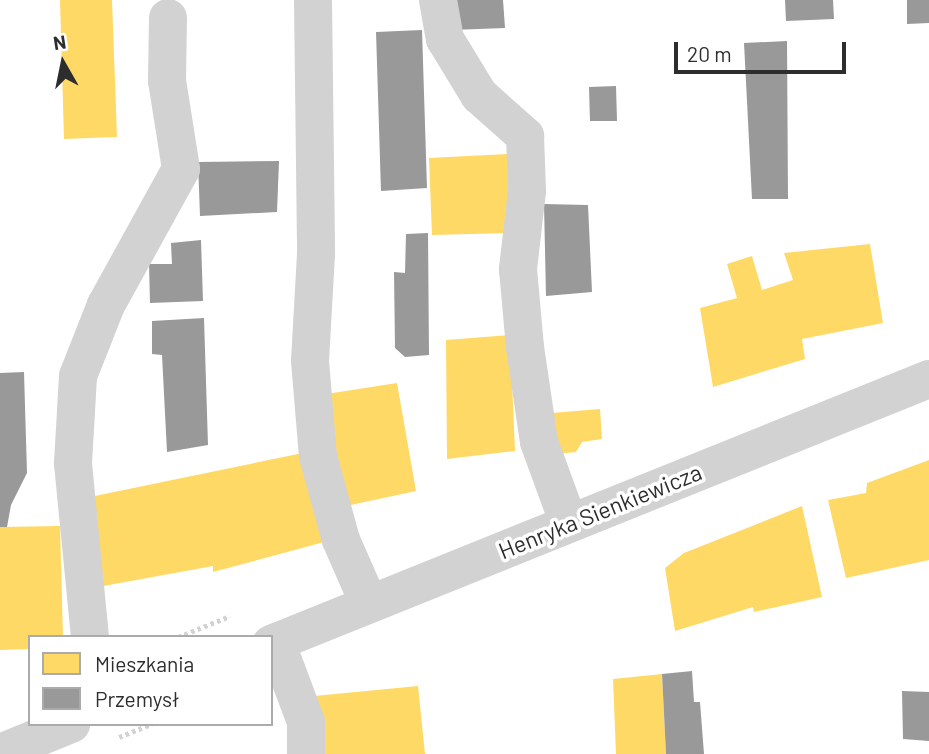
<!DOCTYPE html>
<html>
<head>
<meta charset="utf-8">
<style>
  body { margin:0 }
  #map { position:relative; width:929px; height:754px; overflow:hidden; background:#fff; font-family:Barlow,sans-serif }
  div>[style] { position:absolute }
  .homes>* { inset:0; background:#ffd966 }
  .industry>* { inset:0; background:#999 }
  .path>* { height:4.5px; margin-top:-2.25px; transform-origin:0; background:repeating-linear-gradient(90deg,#d2d2d2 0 3.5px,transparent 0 7px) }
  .minor>* { height:38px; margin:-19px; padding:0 19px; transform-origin:19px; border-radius:19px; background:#d2d2d2 }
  span { translate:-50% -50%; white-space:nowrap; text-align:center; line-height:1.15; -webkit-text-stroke:7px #fff; paint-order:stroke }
  .street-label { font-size:23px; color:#2d2d2d }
  .legend { position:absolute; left:28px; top:635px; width:245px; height:91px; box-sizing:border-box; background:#fff; border:2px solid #ababab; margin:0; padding:9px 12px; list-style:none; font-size:21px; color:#2d2d2d }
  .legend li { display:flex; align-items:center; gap:14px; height:35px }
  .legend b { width:35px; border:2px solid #ababab }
  .north { position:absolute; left:28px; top:28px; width:70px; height:70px; -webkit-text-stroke:5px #fff; paint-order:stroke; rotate:351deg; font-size:19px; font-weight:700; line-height:28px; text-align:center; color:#2d2d2d }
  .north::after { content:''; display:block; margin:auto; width:24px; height:32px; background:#2d2d2d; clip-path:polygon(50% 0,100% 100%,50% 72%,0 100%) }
  .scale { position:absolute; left:674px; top:42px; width:172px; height:32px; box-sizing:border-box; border:4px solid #2d2d2d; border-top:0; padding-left:9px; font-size:21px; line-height:24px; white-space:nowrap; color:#2d2d2d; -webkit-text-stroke:5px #fff; paint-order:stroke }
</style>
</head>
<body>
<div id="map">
  <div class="homes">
    <div style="clip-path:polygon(60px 0,112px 0,117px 137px,64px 139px)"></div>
    <div style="clip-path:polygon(507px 154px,511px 233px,432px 235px,429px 158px)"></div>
    <div style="clip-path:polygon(870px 244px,883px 323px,802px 339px,805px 359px,713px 387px,700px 308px,737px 298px,727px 264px,752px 256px,762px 290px,793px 280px,784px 253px)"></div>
    <div style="clip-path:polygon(510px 335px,515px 451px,447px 459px,446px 340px)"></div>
    <div style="clip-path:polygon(397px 383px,416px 491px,346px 506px,326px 394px)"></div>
    <div style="clip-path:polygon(600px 409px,602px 439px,582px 442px,576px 452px,557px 454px,552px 413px)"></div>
    <div style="clip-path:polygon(303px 453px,324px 542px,213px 572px,213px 566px,98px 587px,85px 498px)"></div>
    <div style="clip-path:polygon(929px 460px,929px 560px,846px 578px,828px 500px,866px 493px,867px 483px)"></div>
    <div style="clip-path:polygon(802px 506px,822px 597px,754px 612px,753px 607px,675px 631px,665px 568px,684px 553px)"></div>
    <div style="clip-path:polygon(60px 526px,63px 637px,30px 637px,30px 649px,0 650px,0 527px)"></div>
    <div style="clip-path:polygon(662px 674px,666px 754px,616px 754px,613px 679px)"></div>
    <div style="clip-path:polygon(418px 686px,425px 754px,319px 754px,314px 696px)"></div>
  </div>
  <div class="industry">
    <div style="clip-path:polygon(449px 0,503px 0,505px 28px,452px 30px)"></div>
    <div style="clip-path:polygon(785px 0,833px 0,834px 19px,786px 21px)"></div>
    <div style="clip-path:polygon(907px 0,929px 0,929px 23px,907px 24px)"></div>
    <div style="clip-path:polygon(422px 30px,427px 188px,381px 191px,376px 32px)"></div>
    <div style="clip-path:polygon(787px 41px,788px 199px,752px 199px,744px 43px)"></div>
    <div style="clip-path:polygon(616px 86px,617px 121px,590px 121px,589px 87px)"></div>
    <div style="clip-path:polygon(279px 161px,277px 212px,200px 216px,198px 162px)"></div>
    <div style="clip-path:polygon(544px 204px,588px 205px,592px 292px,546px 296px)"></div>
    <div style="clip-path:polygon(428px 233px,429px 355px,405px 357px,395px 348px,394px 272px,405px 273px,406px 234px)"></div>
    <div style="clip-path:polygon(201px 240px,203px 301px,150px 303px,149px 264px,172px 264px,171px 243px)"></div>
    <div style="clip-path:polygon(204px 318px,208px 445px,167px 452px,162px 355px,152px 354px,152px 321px)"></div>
    <div style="clip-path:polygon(24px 372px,27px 473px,11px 505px,7px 527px,0 527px,0 373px)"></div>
    <div style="clip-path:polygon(692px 671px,694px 702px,700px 702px,704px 754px,666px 754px,662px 674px)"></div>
    <div style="clip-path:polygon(902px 691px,929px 692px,929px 741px,903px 739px)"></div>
  </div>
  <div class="path">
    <div style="left:178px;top:637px;width:56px;rotate:-22deg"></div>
    <div style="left:119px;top:737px;width:35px;rotate:-22deg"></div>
  </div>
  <div class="minor">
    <div style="left:313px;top:0;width:254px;rotate:89.3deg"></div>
    <div style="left:316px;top:254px;width:107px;rotate:93.2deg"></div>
    <div style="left:310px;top:361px;width:95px;rotate:85.2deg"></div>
    <div style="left:318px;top:456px;width:87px;rotate:74.7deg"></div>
    <div style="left:341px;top:540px;width:70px;rotate:66.4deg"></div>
    <div style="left:438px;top:0;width:40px;rotate:80deg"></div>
    <div style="left:445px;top:39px;width:66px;rotate:58.7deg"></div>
    <div style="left:479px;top:95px;width:62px;rotate:41.7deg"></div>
    <div style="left:525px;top:136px;width:55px;rotate:87.9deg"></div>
    <div style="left:527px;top:191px;width:79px;rotate:96.6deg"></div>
    <div style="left:518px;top:269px;width:78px;rotate:84.9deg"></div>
    <div style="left:525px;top:347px;width:96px;rotate:81.6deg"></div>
    <div style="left:539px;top:442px;width:87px;rotate:69.9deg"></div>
    <div style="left:90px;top:637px;width:175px;rotate:-95.6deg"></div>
    <div style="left:73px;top:463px;width:87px;rotate:-86.7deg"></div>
    <div style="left:78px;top:376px;width:76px;rotate:-68.5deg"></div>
    <div style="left:106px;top:305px;width:155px;rotate:-61.1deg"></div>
    <div style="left:181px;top:169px;width:89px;rotate:-99deg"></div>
    <div style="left:167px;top:81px;width:63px;rotate:-89.1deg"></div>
    <div style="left:276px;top:642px;width:85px;rotate:69.4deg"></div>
    <div style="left:306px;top:722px;width:32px;rotate:90deg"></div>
    <div style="left:271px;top:644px;width:709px;rotate:-21.94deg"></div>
    <div style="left:0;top:753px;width:77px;rotate:-22.2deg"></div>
  </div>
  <div class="street-label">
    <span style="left:600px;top:511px;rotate:-22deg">Henryka Sienkiewicza</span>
  </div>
  <ul class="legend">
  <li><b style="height:19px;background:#ffd966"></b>Mieszkania</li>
  <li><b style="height:19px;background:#999"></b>Przemysł</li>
  </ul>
  <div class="north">N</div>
  <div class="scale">20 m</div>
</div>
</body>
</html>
